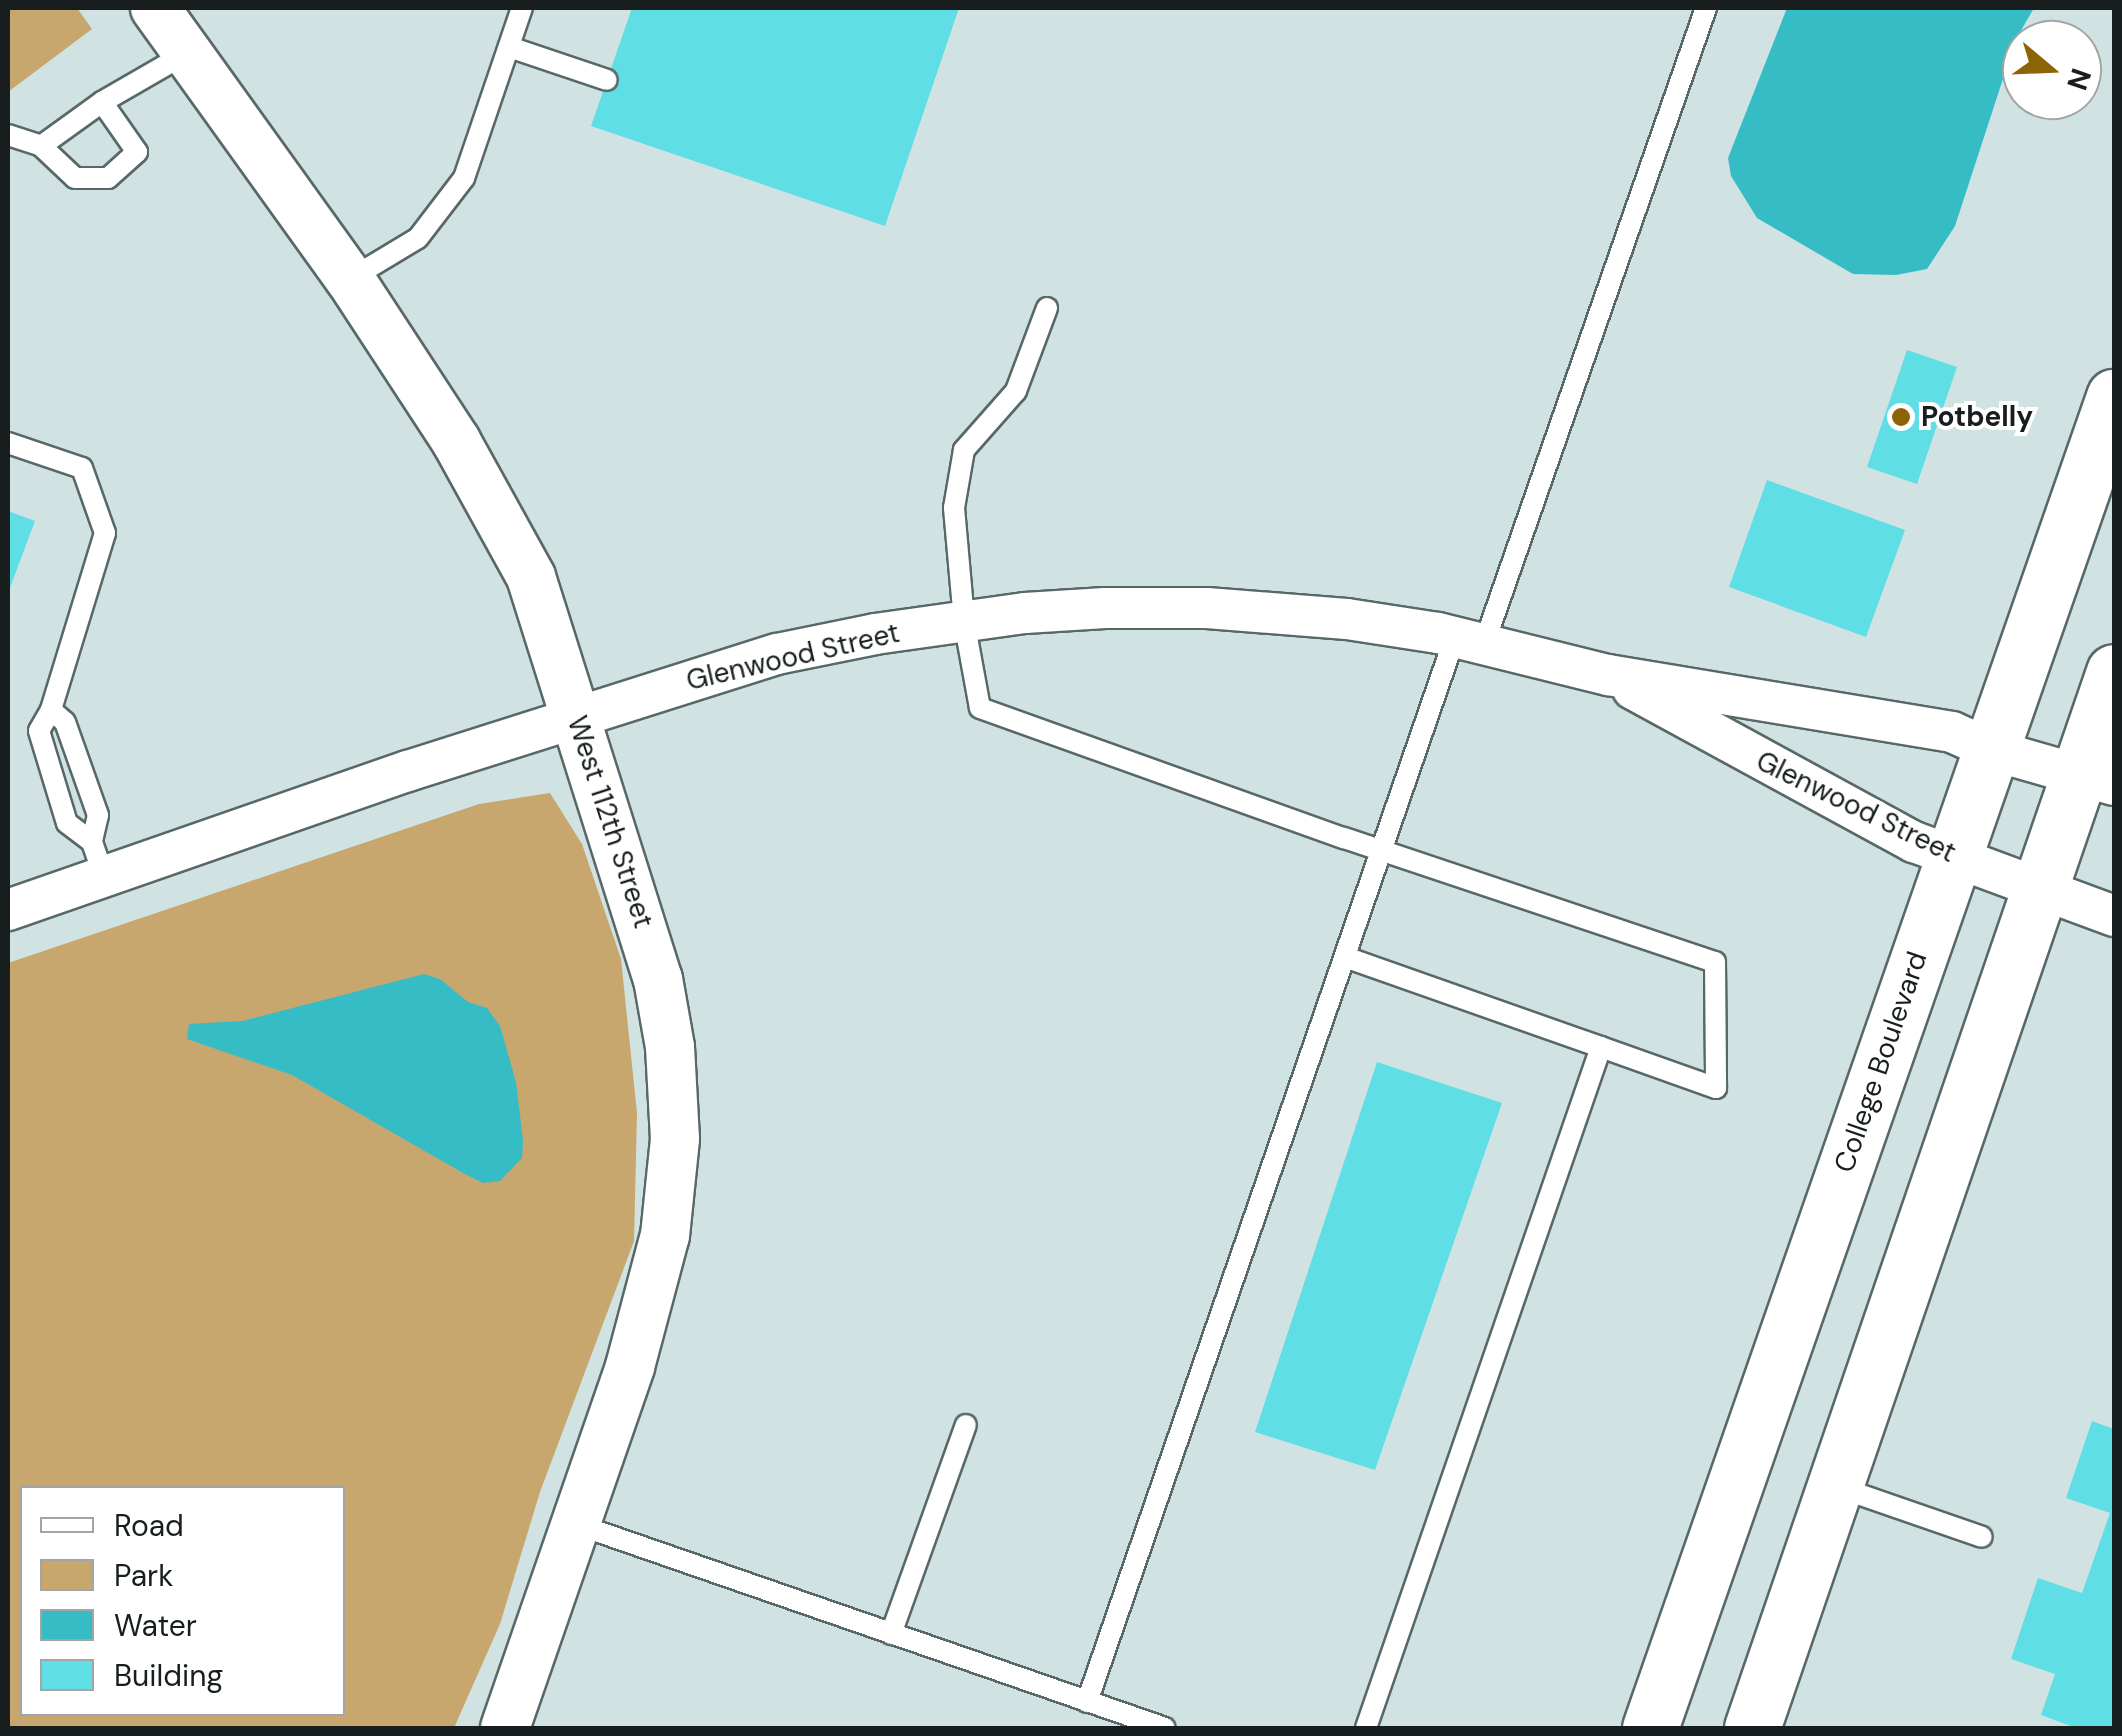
<!DOCTYPE html>
<html>
<head>
<meta charset="utf-8">
<style>
  body { margin:0 }
  #map { position:relative; width:2122px; height:1736px; overflow:hidden; background:#d1e2e3; font-family:"DM Sans",sans-serif }
  div>[style] { position:absolute }
  .green>* { inset:0; background:#c8a76e }
  .water>* { inset:0; background:#36bcc4 }
  .building>* { inset:0; background:#60dee6 }
  .roads { filter:drop-shadow(2px 0 #586869) drop-shadow(-2px 0 #586869) drop-shadow(0 2px #586869) drop-shadow(0 -2px #586869) }
  .service>* { height:20px; margin:-10px; padding:0 10px; transform-origin:10px; border-radius:10px; background:#fff }
  .minor>* { height:40px; margin:-20px; padding:0 20px; transform-origin:20px; border-radius:20px; background:#fff }
  .tertiary>* { height:48px; margin:-24px; padding:0 24px; transform-origin:24px; border-radius:24px; background:#fff }
  .secondary>* { height:55px; margin:-27.5px; padding:0 27.5px; transform-origin:27.5px; border-radius:27.5px; background:#fff }
  .dots>* { width:28px; height:28px; translate:-50% -50%; box-sizing:border-box; border:5px solid #fff; border-radius:50% }
  span { translate:-50% -50%; white-space:nowrap; text-align:center; line-height:1.15; -webkit-text-stroke:8px #fff; paint-order:stroke }
  .poi-label { font-size:28px; color:#181e1e; font-weight:700 }
  .left { translate:0 -50%; text-align:left }
  .street-label { font-size:28px; color:#181e1e }
  .frame { position:absolute; inset:0; border:10px solid #181e1e; pointer-events:none }
  .legend { position:absolute; left:20px; top:1486px; width:325px; height:230px; box-sizing:border-box; background:#fff; border:2px solid #a3a5a5; margin:0; padding:12px 18px; list-style:none; font-size:30px; color:#181e1e }
  .legend li { display:flex; align-items:center; gap:20px; height:50px }
  .legend b { width:50px; border:2px solid #a3a5a5 }
  .north { position:absolute; left:2002px; top:20px; width:100px; height:100px; box-sizing:border-box; background:#fff; border:2px solid #a3a5a5; border-radius:50%; rotate:109deg; font-size:28px; font-weight:700; line-height:40px; text-align:center; color:#181e1e }
  .north::after { content:''; display:block; margin:auto; width:35px; height:45px; background:#8c6406; clip-path:polygon(50% 0,100% 100%,50% 72%,0 100%) }
</style>
</head>
<body>
<div id="map">
  <div class="green">
    <div style="clip-path:polygon(8px 8px,77px 8px,92px 29px,8px 92px)"></div>
    <div style="clip-path:polygon(evenodd,550px 793px,582px 844px,621px 959px,637px 1113px,634px 1241px,540px 1492px,500px 1624px,454px 1728px,8px 1728px,8px 963px,479px 804px,550px 793px,22px 1488px,342px 1488px,342px 1714px,22px 1714px,22px 1488px)"></div>
  </div>
  <div class="water">
    <div style="clip-path:polygon(1787px 8px,2034px 8px,2016px 39px,1955px 226px,1927px 269px,1896px 275px,1853px 274px,1757px 218px,1731px 176px,1728px 158px)"></div>
    <div style="clip-path:polygon(424px 974px,440px 979px,468px 1002px,487px 1008px,500px 1026px,516px 1082px,523px 1140px,522px 1158px,500px 1181px,483px 1183px,463px 1173px,292px 1075px,187px 1039px,189px 1024px,242px 1021px)"></div>
  </div>
  <div class="building">
    <div style="clip-path:polygon(632px 8px,959px 8px,885px 226px,591px 126px)"></div>
    <div style="clip-path:polygon(1907px 350px,1957px 367px,1917px 484px,1867px 467px)"></div>
    <div style="clip-path:polygon(1767px 480px,1905px 530px,1866px 637px,1729px 587px)"></div>
    <div style="clip-path:polygon(8px 511px,35px 521px,8px 593px)"></div>
    <div style="clip-path:polygon(1377px 1062px,1502px 1103px,1375px 1470px,1255px 1432px)"></div>
    <div style="clip-path:polygon(2092px 1421px,2114px 1429px,2114px 1728px,2076px 1728px,2041px 1715px,2055px 1674px,2011px 1659px,2038px 1578px,2082px 1593px,2110px 1513px,2066px 1498px)"></div>
  </div>
  <div class="roads">
    <div class="service">
      <div style="left:509px;top:47px;width:103px;rotate:18.6deg"></div>
      <div style="left:102px;top:102px;width:61px;rotate:55deg"></div>
      <div style="left:137px;top:152px;width:39px;rotate:138deg"></div>
      <div style="left:108px;top:178px;width:33px;rotate:180deg"></div>
      <div style="left:75px;top:178px;width:47px;rotate:-136.7deg"></div>
      <div style="left:41px;top:146px;width:75px;rotate:-35.8deg"></div>
      <div style="left:102px;top:102px;width:98px;rotate:-30deg"></div>
      <div style="left:8px;top:135px;width:35px;rotate:18deg"></div>
      <div style="left:350px;top:279px;width:79px;rotate:-31.1deg"></div>
      <div style="left:418px;top:238px;width:76px;rotate:-52.5deg"></div>
      <div style="left:464px;top:178px;width:180px;rotate:-71.2deg"></div>
      <div style="left:1047px;top:308px;width:89px;rotate:110.5deg"></div>
      <div style="left:1016px;top:391px;width:79px;rotate:131.4deg"></div>
      <div style="left:964px;top:450px;width:59px;rotate:99.8deg"></div>
      <div style="left:954px;top:508px;width:113px;rotate:84.9deg"></div>
      <div style="left:964px;top:621px;width:88px;rotate:79.6deg"></div>
      <div style="left:980px;top:708px;width:387px;rotate:19.7deg"></div>
      <div style="left:1344px;top:838px;width:391px;rotate:18.5deg"></div>
      <div style="left:1715px;top:962px;width:126px;rotate:89.5deg"></div>
      <div style="left:1716px;top:1088px;width:122px;rotate:-160.4deg"></div>
      <div style="left:1601px;top:1047px;width:720px;rotate:109.04deg"></div>
      <div style="left:8px;top:443px;width:78px;rotate:18.7deg"></div>
      <div style="left:82px;top:468px;width:69px;rotate:70.5deg"></div>
      <div style="left:105px;top:533px;width:185px;rotate:107deg"></div>
      <div style="left:51px;top:710px;width:18px;rotate:41deg"></div>
      <div style="left:65px;top:722px;width:99px;rotate:70.5deg"></div>
      <div style="left:98px;top:815px;width:28px;rotate:103deg"></div>
      <div style="left:92px;top:842px;width:36px;rotate:71deg"></div>
      <div style="left:1484px;top:644px;width:674px;rotate:-70.76deg"></div>
      <div style="left:51px;top:710px;width:24px;rotate:120deg"></div>
      <div style="left:39px;top:731px;width:96px;rotate:73.1deg"></div>
      <div style="left:67px;top:823px;width:31px;rotate:37deg"></div>
      <div style="left:1345px;top:957px;width:271px;rotate:19.4deg"></div>
      <div style="left:1838px;top:1487px;width:152px;rotate:19.1deg"></div>
      <div style="left:576px;top:1524px;width:623px;rotate:19.1deg"></div>
      <div style="left:891px;top:1634px;width:222px;rotate:-70.3deg"></div>
      <div style="left:1087px;top:1702px;width:1127px;rotate:-70.94deg"></div>
    </div>
    <div class="minor">
      <div style="left:1633px;top:689px;width:320px;rotate:28.6deg"></div>
      <div style="left:1914px;top:842px;width:213px;rotate:20.3deg"></div>
      <div style="left:8px;top:910px;width:423px;rotate:-19.2deg"></div>
      <div style="left:408px;top:771px;width:387px;rotate:-17.6deg"></div>
      <div style="left:777px;top:654px;width:100px;rotate:-11.5deg"></div>
      <div style="left:875px;top:634px;width:151px;rotate:-8deg"></div>
      <div style="left:1025px;top:613px;width:80px;rotate:-3.6deg"></div>
      <div style="left:1105px;top:608px;width:102px"></div>
      <div style="left:1207px;top:608px;width:140px;rotate:4.5deg"></div>
      <div style="left:1347px;top:619px;width:92px;rotate:8.7deg"></div>
      <div style="left:1438px;top:633px;width:175px;rotate:13.9deg"></div>
      <div style="left:1608px;top:675px;width:349px;rotate:9.4deg"></div>
      <div style="left:1952px;top:732px;width:44px;rotate:24.2deg"></div>
      <div style="left:1992px;top:750px;width:127px;rotate:16deg"></div>
    </div>
    <div class="tertiary">
      <div style="left:155px;top:8px;width:334px;rotate:54.3deg"></div>
      <div style="left:350px;top:279px;width:194px;rotate:56.8deg"></div>
      <div style="left:456px;top:441px;width:155px;rotate:61.1deg"></div>
      <div style="left:531px;top:577px;width:422px;rotate:72.5deg"></div>
      <div style="left:658px;top:979px;width:69px;rotate:80deg"></div>
      <div style="left:670px;top:1047px;width:92px;rotate:86.9deg"></div>
      <div style="left:675px;top:1139px;width:97px;rotate:95.9deg"></div>
      <div style="left:665px;top:1235px;width:137px;rotate:104.9deg"></div>
      <div style="left:630px;top:1367px;width:382px;rotate:109.1deg"></div>
    </div>
    <div class="secondary">
      <div style="left:1650px;top:1728px;width:1410px;rotate:-70.78deg"></div>
      <div style="left:1752px;top:1728px;width:1116px;rotate:-71.08deg"></div>
    </div>
  </div>
  <div class="dots">
    <div style="left:1901px;top:417px;background:#8c6406"></div>
  </div>
  <div class="poi-label">
    <span class="left" style="left:1921px;top:417px">Potbelly</span>
  </div>
  <div class="street-label">
    <span style="left:793px;top:657px;rotate:-13deg">Glenwood Street</span>
    <span style="left:1856px;top:807px;rotate:26deg">Glenwood Street</span>
    <span style="left:610px;top:822px;rotate:72deg">West 112th Street</span>
    <span style="left:1881px;top:1062px;rotate:-71deg">College Boulevard</span>
  </div>
  <div class="frame"></div>
  <ul class="legend">
  <li><b style="height:12px;background:#fff"></b>Road</li>
  <li><b style="height:28px;background:#c8a76e"></b>Park</li>
  <li><b style="height:28px;background:#36bcc4"></b>Water</li>
  <li><b style="height:28px;background:#60dee6"></b>Building</li>
  </ul>
  <div class="north">N</div>
</div>
</body>
</html>
